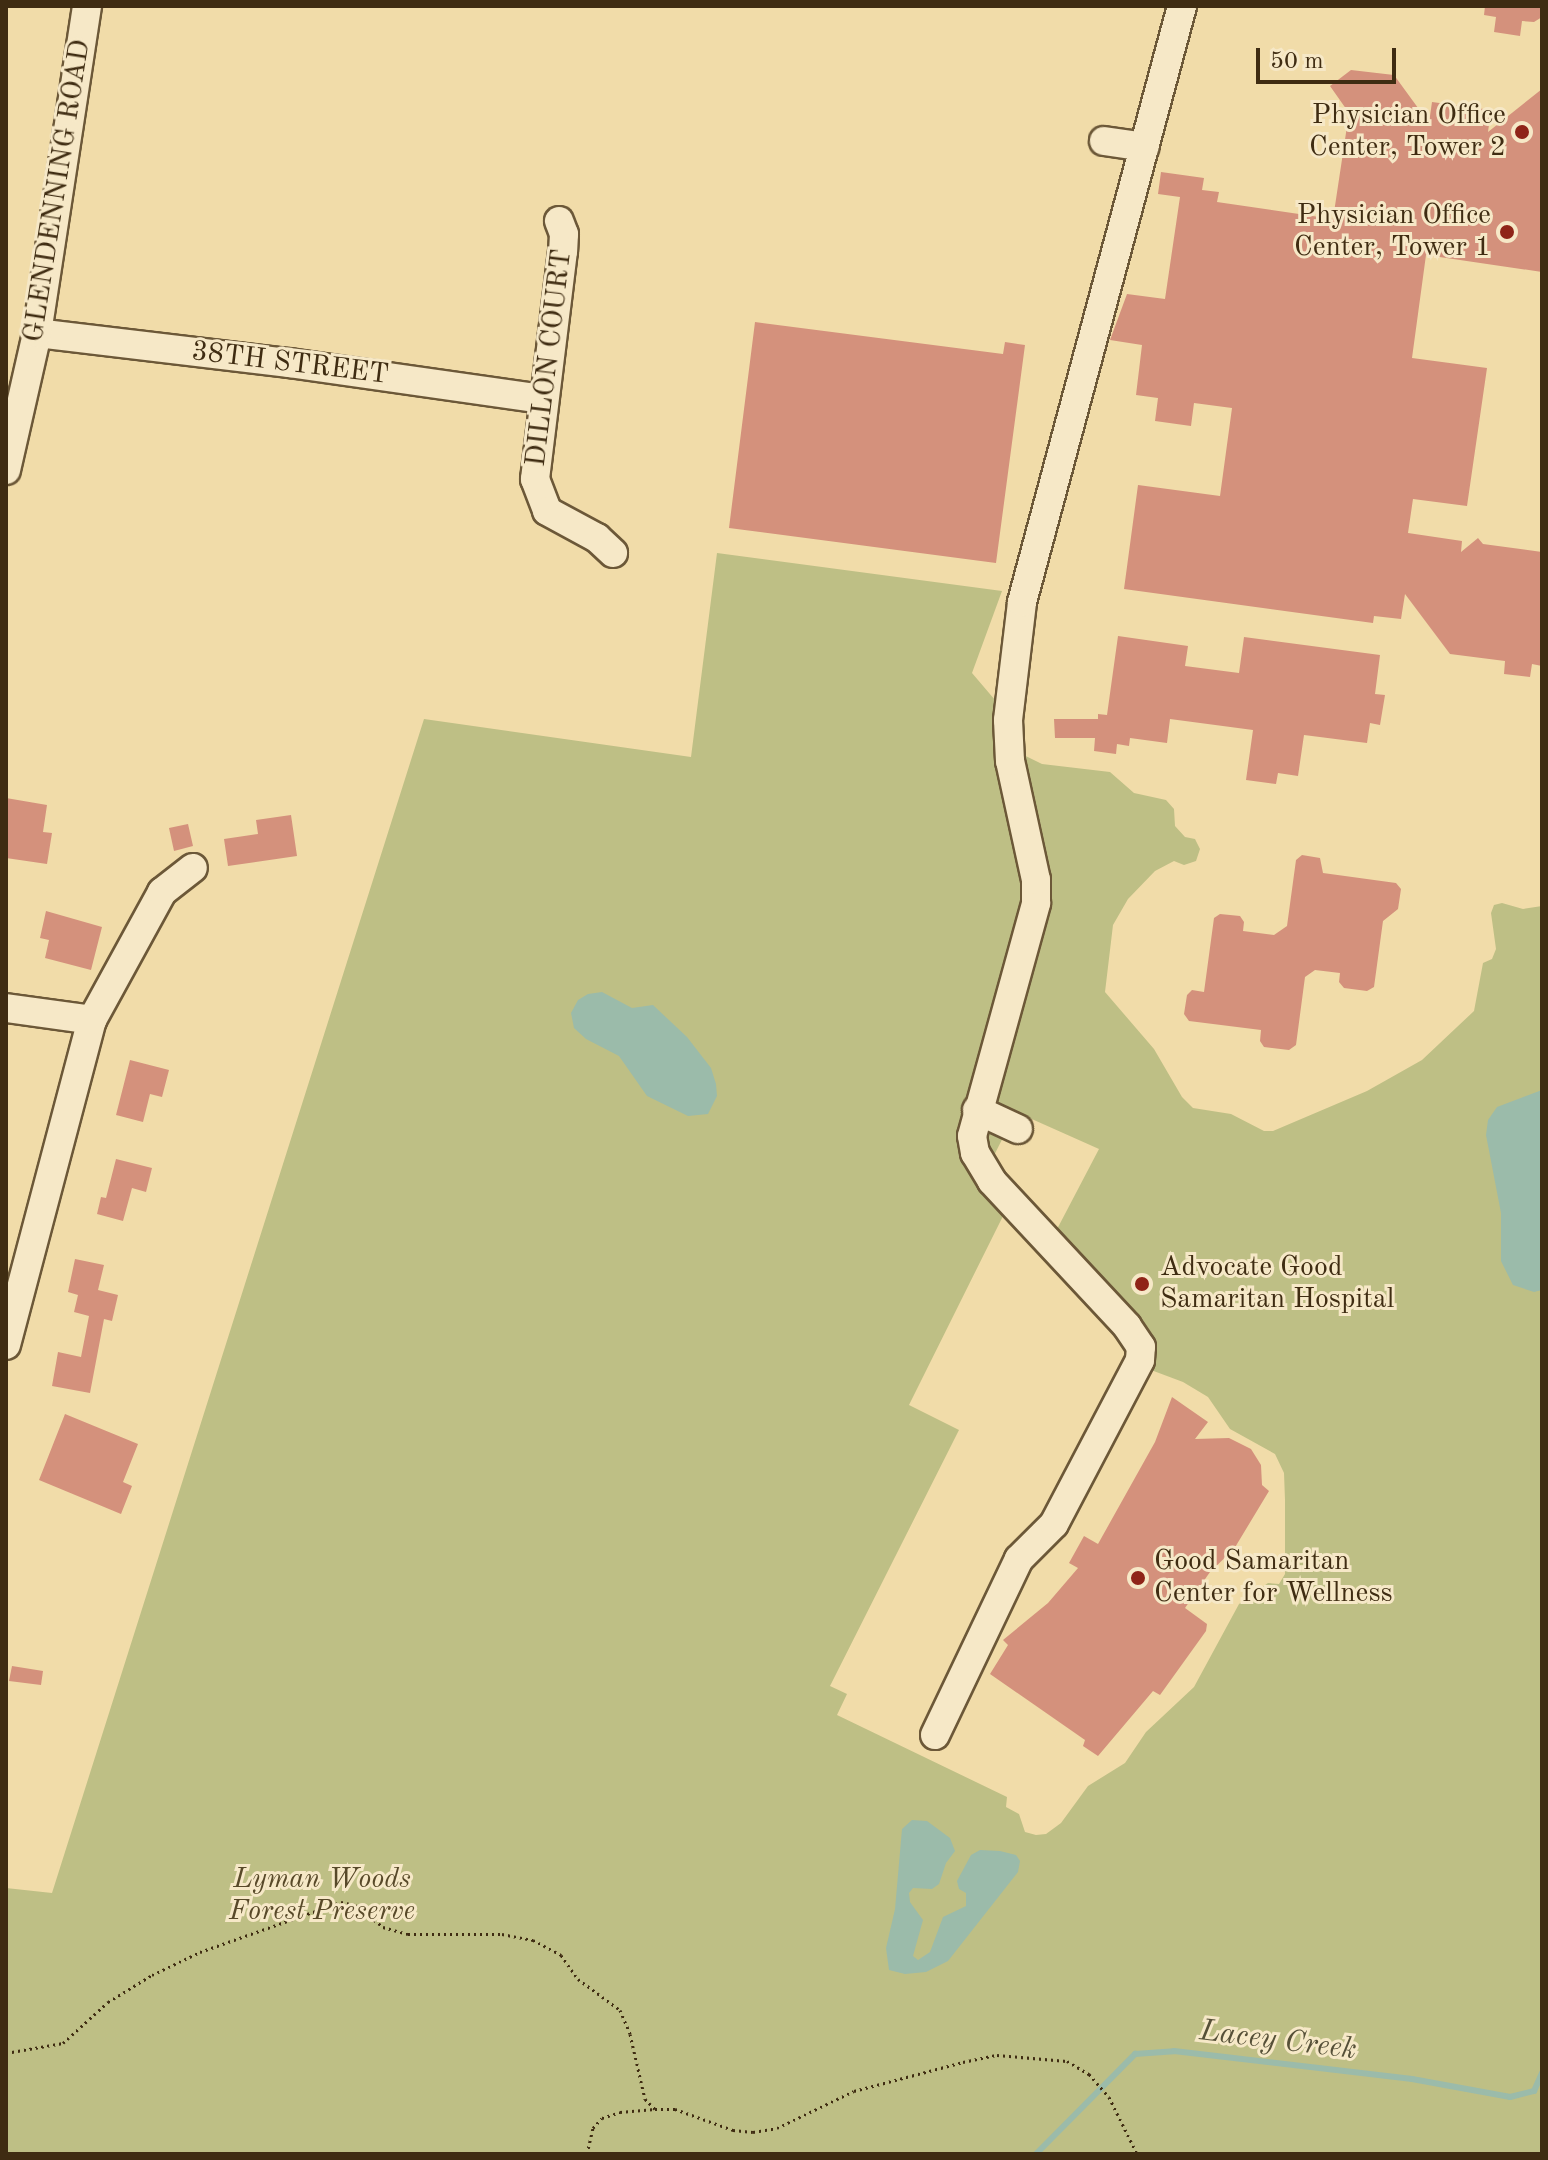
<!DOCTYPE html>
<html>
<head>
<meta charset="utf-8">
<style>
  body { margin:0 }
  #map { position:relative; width:1548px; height:2160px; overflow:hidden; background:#f1dca9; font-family:"Old Standard TT",serif }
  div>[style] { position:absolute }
  .green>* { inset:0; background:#bebf85 }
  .water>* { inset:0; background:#9bbbaa }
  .stream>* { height:6px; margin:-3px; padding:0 3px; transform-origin:3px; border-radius:3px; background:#9bbbaa }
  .building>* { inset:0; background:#d4917c }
  .path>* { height:3px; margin-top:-1.5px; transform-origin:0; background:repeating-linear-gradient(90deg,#3f2c12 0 2px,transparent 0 6px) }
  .roads { filter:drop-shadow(2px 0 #6c5838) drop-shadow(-2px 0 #6c5838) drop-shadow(0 2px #6c5838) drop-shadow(0 -2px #6c5838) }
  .minor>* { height:28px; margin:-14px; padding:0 14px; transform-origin:14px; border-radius:14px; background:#f6e8c7 }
  .dots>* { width:22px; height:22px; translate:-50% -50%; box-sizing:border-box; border:4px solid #f6e8c7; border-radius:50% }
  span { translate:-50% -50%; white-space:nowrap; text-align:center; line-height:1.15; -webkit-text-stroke:6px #f6e8c7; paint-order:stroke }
  .poi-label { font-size:28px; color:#3f2c12 }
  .right { translate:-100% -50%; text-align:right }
  .left { translate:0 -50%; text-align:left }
  .street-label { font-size:28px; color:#3f2c12 }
  .park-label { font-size:28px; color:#584929; font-style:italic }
  .water-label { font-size:30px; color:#565038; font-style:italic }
  .frame { position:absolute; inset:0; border:8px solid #3f2c12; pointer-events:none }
  .scale { position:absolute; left:1256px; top:48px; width:140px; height:36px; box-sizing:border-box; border:4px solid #3f2c12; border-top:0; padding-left:10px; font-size:24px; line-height:28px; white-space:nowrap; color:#3f2c12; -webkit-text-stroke:6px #f6e8c7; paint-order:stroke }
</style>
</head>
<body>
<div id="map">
  <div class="green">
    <div style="clip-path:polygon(evenodd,717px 553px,1002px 591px,972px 673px,995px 700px,993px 726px,997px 742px,1042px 764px,1110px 772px,1134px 793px,1166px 800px,1174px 809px,1175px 826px,1185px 837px,1195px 839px,1200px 849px,1196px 861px,1184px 865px,1174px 861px,1155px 871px,1128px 899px,1113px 925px,1105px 992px,1154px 1049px,1182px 1097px,1193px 1108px,1231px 1114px,1264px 1131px,1273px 1131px,1367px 1091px,1422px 1060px,1474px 1011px,1483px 963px,1492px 959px,1496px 949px,1491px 913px,1494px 905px,1502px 903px,1523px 909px,1542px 906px,1542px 2154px,6px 2154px,6px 1888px,52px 1893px,424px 719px,691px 757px,717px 553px,1016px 1112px,1099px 1149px,1055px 1233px,1149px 1332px,1155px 1353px,1151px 1370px,1183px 1382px,1208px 1397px,1230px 1429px,1275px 1454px,1284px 1473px,1285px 1500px,1285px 1574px,1279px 1584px,1268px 1583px,1239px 1604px,1194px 1687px,1146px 1732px,1125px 1763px,1088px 1786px,1061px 1823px,1046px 1834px,1036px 1835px,1025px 1832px,1019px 1814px,1006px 1807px,1007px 1797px,837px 1715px,847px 1694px,830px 1686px,959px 1430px,909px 1405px,1006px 1210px,980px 1183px,1016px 1112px)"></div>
  </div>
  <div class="water">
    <div style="clip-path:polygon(602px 992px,632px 1008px,653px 1005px,687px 1037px,711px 1068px,716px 1084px,717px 1096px,708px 1114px,688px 1116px,647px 1096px,619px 1056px,586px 1039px,574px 1028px,571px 1013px,578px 1000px,588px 994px)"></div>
    <div style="clip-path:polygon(1542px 1090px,1542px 1290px,1534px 1292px,1513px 1285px,1501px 1261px,1501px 1213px,1486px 1135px,1488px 1120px,1497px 1107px)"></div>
    <div style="clip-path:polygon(912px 1820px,927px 1821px,950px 1838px,955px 1851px,946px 1863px,939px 1884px,932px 1889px,913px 1888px,909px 1893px,910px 1902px,923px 1920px,913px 1956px,918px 1960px,930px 1952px,943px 1917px,966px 1906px,966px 1893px,959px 1889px,957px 1881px,971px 1855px,980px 1850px,1000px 1851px,1016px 1855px,1020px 1861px,1018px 1872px,948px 1961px,926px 1972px,905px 1974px,889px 1970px,886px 1948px,895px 1909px,902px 1829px)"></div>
  </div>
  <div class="stream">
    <div style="left:1036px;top:2154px;width:141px;rotate:-45.3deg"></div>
    <div style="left:1135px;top:2054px;width:39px;rotate:-4deg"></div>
    <div style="left:1174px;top:2051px;width:240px;rotate:6.7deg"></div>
    <div style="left:1412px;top:2079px;width:100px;rotate:10.4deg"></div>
    <div style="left:1510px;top:2097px;width:25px;rotate:-14deg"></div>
    <div style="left:1534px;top:2091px;width:20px;rotate:-66deg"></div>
  </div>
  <div class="building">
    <div style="clip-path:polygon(1485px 6px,1542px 6px,1542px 17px,1534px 22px,1522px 21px,1520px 36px,1494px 32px,1496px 17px,1484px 15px)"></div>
    <div style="clip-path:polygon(1351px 70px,1394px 75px,1429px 123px,1432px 102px,1491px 110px,1488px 132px,1542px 89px,1542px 272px,1426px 255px,1412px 358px,1487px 368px,1467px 506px,1413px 499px,1408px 533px,1462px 541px,1461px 552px,1478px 538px,1483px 544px,1542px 552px,1542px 666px,1532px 664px,1530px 677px,1504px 674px,1505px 661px,1450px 654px,1405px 594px,1401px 619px,1374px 616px,1373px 623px,1124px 589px,1138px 485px,1220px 496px,1232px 408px,1194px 403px,1191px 426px,1155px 421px,1158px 398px,1136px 395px,1142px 345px,1110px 340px,1127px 294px,1165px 299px,1180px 197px,1158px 194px,1161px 172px,1204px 178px,1202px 190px,1219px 192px,1217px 202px,1333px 219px,1349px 113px,1330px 86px)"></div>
    <div style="clip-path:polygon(755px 322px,1003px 354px,1005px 342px,1025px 345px,996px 563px,729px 528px)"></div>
    <div style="clip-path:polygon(1118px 636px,1188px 646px,1185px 666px,1239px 673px,1244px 637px,1380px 655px,1375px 694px,1385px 695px,1380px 725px,1370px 723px,1367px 743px,1304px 735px,1298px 776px,1278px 773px,1276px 784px,1246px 780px,1253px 730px,1170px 719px,1167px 743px,1130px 738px,1129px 746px,1117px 744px,1116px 754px,1094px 751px,1095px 738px,1055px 738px,1054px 719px,1098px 719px,1098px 714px,1107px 715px)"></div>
    <div style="clip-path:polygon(6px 798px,47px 805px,43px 832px,52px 833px,47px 864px,6px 858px)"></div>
    <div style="clip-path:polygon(291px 815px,297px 856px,228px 866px,224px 839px,258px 834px,256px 820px)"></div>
    <div style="clip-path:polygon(188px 824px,193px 846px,174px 851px,169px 828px)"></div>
    <div style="clip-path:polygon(1302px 855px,1320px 858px,1323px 873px,1396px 883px,1401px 889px,1398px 909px,1383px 921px,1374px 987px,1367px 991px,1344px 988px,1339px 982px,1340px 973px,1315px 970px,1305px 977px,1296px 1045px,1289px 1050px,1264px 1047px,1260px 1041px,1261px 1030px,1189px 1021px,1184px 1014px,1187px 995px,1192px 990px,1204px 992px,1214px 918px,1220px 914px,1240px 916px,1244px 922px,1243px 931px,1274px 935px,1287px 926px,1296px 860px)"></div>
    <div style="clip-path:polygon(46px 911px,102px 927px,91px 970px,45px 958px,49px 940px,40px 938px)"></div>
    <div style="clip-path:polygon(130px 1060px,169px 1070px,162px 1097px,150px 1094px,143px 1122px,116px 1115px)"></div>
    <div style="clip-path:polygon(116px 1159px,152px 1168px,146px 1192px,132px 1188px,123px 1221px,97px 1214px,101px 1197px,106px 1198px)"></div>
    <div style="clip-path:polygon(75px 1259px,104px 1265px,98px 1290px,118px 1295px,112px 1321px,104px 1319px,90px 1393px,52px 1386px,58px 1352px,81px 1357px,89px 1316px,74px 1312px,78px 1295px,68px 1292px)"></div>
    <div style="clip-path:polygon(1172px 1397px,1208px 1422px,1195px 1439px,1229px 1438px,1251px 1449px,1261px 1465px,1262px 1485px,1269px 1491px,1234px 1549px,1210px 1572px,1185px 1608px,1207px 1624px,1206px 1631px,1160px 1695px,1153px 1691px,1098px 1756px,1083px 1746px,1085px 1740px,990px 1674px,1008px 1645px,1003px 1640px,1048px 1603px,1078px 1568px,1069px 1563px,1084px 1536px,1098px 1544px,1155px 1442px)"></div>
    <div style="clip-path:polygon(65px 1414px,138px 1444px,123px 1482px,132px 1486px,121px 1514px,39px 1480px)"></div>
    <div style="clip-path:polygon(12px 1666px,43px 1671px,41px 1685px,9px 1681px)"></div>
  </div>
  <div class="path">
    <div style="left:6px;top:2053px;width:58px;rotate:-10deg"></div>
    <div style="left:63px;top:2043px;width:61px;rotate:-42.3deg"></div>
    <div style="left:108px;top:2002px;width:52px;rotate:-31.5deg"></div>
    <div style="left:152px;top:1975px;width:53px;rotate:-25.6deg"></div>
    <div style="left:200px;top:1952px;width:150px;rotate:-19.5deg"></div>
    <div style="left:341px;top:1902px;width:14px;rotate:12deg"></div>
    <div style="left:355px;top:1905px;width:36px;rotate:38deg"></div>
    <div style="left:383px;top:1927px;width:26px;rotate:16deg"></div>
    <div style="left:408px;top:1934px;width:94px"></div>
    <div style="left:502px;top:1934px;width:32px;rotate:11deg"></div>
    <div style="left:533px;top:1940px;width:32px;rotate:28deg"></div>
    <div style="left:561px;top:1955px;width:29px;rotate:55deg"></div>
    <div style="left:578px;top:1979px;width:52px;rotate:36.4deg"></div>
    <div style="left:620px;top:2010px;width:26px;rotate:67deg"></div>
    <div style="left:630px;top:2034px;width:67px;rotate:77deg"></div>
    <div style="left:645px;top:2099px;width:14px;rotate:45deg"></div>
    <div style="left:655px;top:2109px;width:20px"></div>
    <div style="left:675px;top:2109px;width:62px;rotate:19.9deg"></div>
    <div style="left:733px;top:2130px;width:20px;rotate:6deg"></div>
    <div style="left:753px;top:2132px;width:24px;rotate:-9deg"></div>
    <div style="left:777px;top:2128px;width:85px;rotate:-25.7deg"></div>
    <div style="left:854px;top:2091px;width:113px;rotate:-14.9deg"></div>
    <div style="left:963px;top:2062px;width:35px;rotate:-12deg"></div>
    <div style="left:997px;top:2055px;width:70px;rotate:4.9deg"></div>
    <div style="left:1067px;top:2061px;width:26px;rotate:31deg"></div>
    <div style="left:1089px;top:2074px;width:30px;rotate:49deg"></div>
    <div style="left:1109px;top:2097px;width:64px;rotate:63.8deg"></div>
    <div style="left:587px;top:2154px;width:27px;rotate:-77deg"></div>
    <div style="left:593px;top:2128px;width:13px;rotate:-48deg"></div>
    <div style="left:602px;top:2118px;width:19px;rotate:-18deg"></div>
    <div style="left:620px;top:2112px;width:35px;rotate:-5deg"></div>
  </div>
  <div class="roads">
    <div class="minor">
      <div style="left:1104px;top:141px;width:41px;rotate:8.3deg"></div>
      <div style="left:559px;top:221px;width:14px;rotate:69deg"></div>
      <div style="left:564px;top:234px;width:17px;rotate:93deg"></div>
      <div style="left:563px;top:251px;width:230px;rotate:97deg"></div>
      <div style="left:535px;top:479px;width:34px;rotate:69deg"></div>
      <div style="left:547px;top:511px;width:57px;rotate:28.4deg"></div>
      <div style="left:597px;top:538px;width:22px;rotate:43deg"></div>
      <div style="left:37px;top:333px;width:255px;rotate:6.8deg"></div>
      <div style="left:290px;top:363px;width:256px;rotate:8.1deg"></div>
      <div style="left:6px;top:470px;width:140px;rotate:-77.2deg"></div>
      <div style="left:37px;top:333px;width:331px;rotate:-81.3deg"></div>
      <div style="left:6px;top:1008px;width:87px;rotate:7.9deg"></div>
      <div style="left:977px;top:1110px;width:45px;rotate:24.9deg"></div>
      <div style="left:6px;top:1345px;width:336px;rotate:-75.2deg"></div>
      <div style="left:92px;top:1020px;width:146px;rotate:-61.3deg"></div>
      <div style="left:162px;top:892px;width:39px;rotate:-38deg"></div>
      <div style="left:935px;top:1735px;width:195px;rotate:-64.5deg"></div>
      <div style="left:1019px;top:1559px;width:49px;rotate:-45deg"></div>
      <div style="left:1054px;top:1524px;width:185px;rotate:-62.3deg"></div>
      <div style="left:1140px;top:1360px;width:13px;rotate:-86deg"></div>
      <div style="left:1141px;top:1347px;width:25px;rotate:-124deg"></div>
      <div style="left:1127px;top:1326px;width:198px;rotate:-133deg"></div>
      <div style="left:992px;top:1181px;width:33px;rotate:-121deg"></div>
      <div style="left:975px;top:1153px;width:17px;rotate:-100deg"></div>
      <div style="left:972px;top:1136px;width:242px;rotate:-74.6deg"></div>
      <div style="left:1036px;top:903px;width:23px;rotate:-90deg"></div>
      <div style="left:1036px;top:880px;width:122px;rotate:-102.3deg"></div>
      <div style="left:1010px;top:761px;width:41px;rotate:-92.8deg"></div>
      <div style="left:1008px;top:720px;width:119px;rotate:-83.2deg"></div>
      <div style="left:1022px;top:602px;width:617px;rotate:-74.97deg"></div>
    </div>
  </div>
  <div class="dots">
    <div style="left:1522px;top:132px;background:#8f2418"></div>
    <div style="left:1507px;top:232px;background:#8f2418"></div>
    <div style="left:1142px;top:1284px;background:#8f2418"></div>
    <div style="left:1138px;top:1578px;background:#8f2418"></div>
  </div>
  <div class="poi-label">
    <span class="right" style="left:1506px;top:132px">Physician Office<br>Center, Tower 2</span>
    <span class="right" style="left:1491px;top:232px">Physician Office<br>Center, Tower 1</span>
    <span class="left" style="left:1160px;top:1284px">Advocate Good<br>Samaritan Hospital</span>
    <span class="left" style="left:1154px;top:1578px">Good Samaritan<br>Center for Wellness</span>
  </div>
  <div class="street-label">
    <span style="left:58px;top:191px;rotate:-81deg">GLENDENNING ROAD</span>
    <span style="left:550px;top:358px;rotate:-83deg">DILLON COURT</span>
    <span style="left:290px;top:364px;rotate:7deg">38TH STREET</span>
  </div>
  <div class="park-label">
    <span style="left:322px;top:1896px">Lyman Woods<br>Forest Preserve</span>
  </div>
  <div class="water-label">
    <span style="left:1278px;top:2041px;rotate:7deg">Lacey Creek</span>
  </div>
  <div class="frame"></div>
  <div class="scale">50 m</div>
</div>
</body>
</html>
